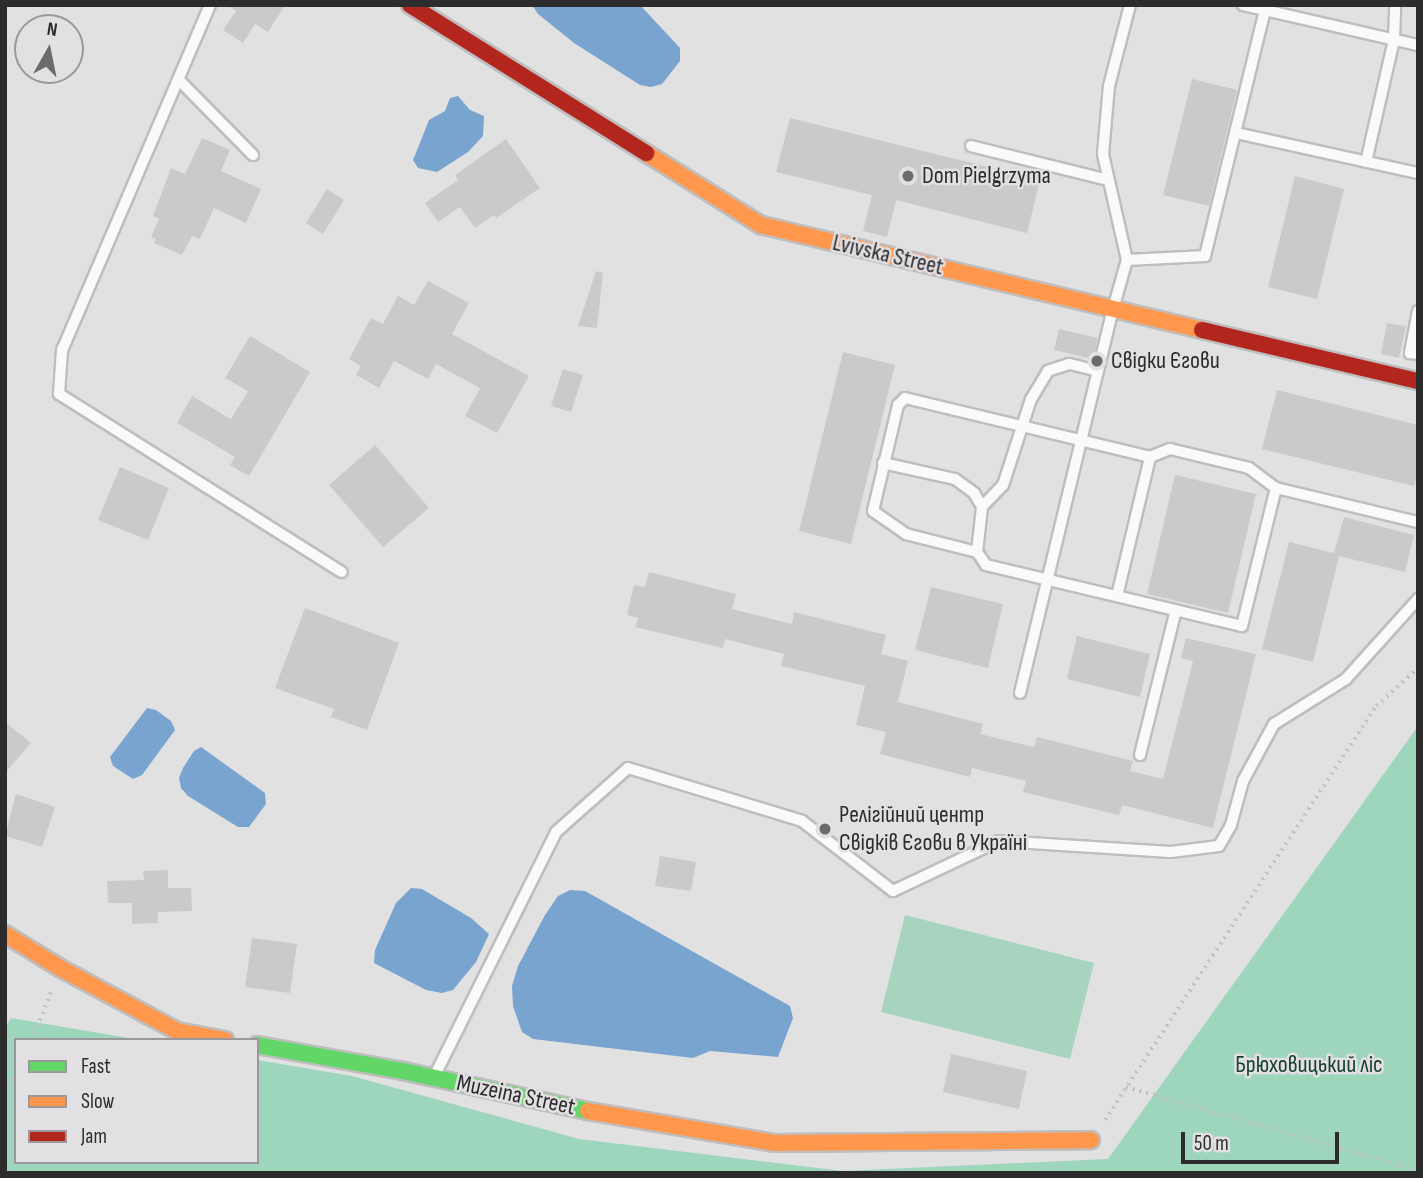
<!DOCTYPE html>
<html>
<head>
<meta charset="utf-8">
<style>
  body { margin:0 }
  #map { position:relative; width:1423px; height:1178px; overflow:hidden; background:#e2e1e2; font-family:"Sofia Sans Condensed",sans-serif }
  div>[style] { position:absolute }
  .green>* { inset:0; background:#a6d4bf }
  .forest>* { inset:0; background:#9ed5bd }
  .water>* { inset:0; background:#79a4d0 }
  .building>* { inset:0; background:#cbcacb }
  .path>* { height:3.5px; margin-top:-1.75px; transform-origin:0; background:repeating-linear-gradient(90deg,#c2c1c2 0 2px,transparent 0 7px) }
  .roads { filter:drop-shadow(2px 0 #bfbebf) drop-shadow(-2px 0 #bfbebf) drop-shadow(0 2px #bfbebf) drop-shadow(0 -2px #bfbebf) }
  .lane>* { height:10px; margin:-5px; padding:0 5px; transform-origin:5px; border-radius:5px; background:#fbfafb }
  .fast>* { height:16px; margin:-8px; padding:0 8px; transform-origin:8px; border-radius:8px; background:#63d668 }
  .slow>* { height:16px; margin:-8px; padding:0 8px; transform-origin:8px; border-radius:8px; background:#ff974d }
  .jam>* { height:16px; margin:-8px; padding:0 8px; transform-origin:8px; border-radius:8px; background:#b3261e }
  .dots>* { width:19px; height:19px; translate:-50% -50%; box-sizing:border-box; border:4px solid #e3e0e3; border-radius:50% }
  span { translate:-50% -50%; white-space:nowrap; text-align:center; line-height:1.15; -webkit-text-stroke:5px #e3e0e3; paint-order:stroke }
  .poi-label { font-size:24px; color:#2d2c2d }
  .left { translate:0 -50%; text-align:left }
  .street-label { font-size:24px; color:#2d2c2d }
  .park-label { font-size:24px; color:#143f2d }
  .frame { position:absolute; inset:0; border:7px solid #2d2c2d; pointer-events:none }
  .legend { position:absolute; left:14px; top:1038px; width:245px; height:126px; box-sizing:border-box; background:#e3e0e3; border:2px solid #9a989a; margin:0; padding:9px 12px; list-style:none; font-size:21px; color:#2d2c2d }
  .legend li { display:flex; align-items:center; gap:14px; height:35px }
  .legend b { width:35px; border:2px solid #9a989a }
  .north { position:absolute; left:14px; top:14px; width:70px; height:70px; box-sizing:border-box; background:#e3e0e3; border:2px solid #9a989a; border-radius:50%; rotate:9deg; font-size:19px; font-weight:700; line-height:28px; text-align:center; color:#2d2c2d }
  .north::after { content:''; display:block; margin:auto; width:24px; height:32px; background:#6c6b6c; clip-path:polygon(50% 0,100% 100%,50% 72%,0 100%) }
  .scale { position:absolute; left:1181px; top:1132px; width:158px; height:32px; box-sizing:border-box; border:4px solid #2d2c2d; border-top:0; padding-left:9px; font-size:21px; line-height:24px; white-space:nowrap; color:#2d2c2d; -webkit-text-stroke:5px #e3e0e3; paint-order:stroke }
</style>
</head>
<body>
<div id="map">
  <div class="green">
    <div style="clip-path:polygon(905px 915px,1094px 963px,1070px 1059px,881px 1012px)"></div>
  </div>
  <div class="forest">
    <div style="clip-path:polygon(1418px 726px,1418px 1173px,5px 1173px,5px 1028px,11px 1018px,140px 1040px,16px 1040px,16px 1162px,257px 1162px,257px 1060px,352px 1076px,579px 1139px,843px 1171px,1108px 1159px)"></div>
  </div>
  <div class="water">
    <div style="clip-path:polygon(532px 5px,640px 5px,680px 48px,680px 61px,662px 84px,651px 87px,640px 85px,574px 43px,538px 14px)"></div>
    <div style="clip-path:polygon(458px 96px,470px 110px,484px 116px,483px 136px,468px 152px,437px 172px,418px 168px,413px 160px,429px 120px,445px 111px,450px 98px)"></div>
    <div style="clip-path:polygon(147px 708px,156px 710px,171px 721px,175px 730px,142px 775px,133px 779px,113px 766px,110px 757px)"></div>
    <div style="clip-path:polygon(201px 747px,265px 793px,266px 804px,249px 827px,238px 827px,188px 796px,181px 788px,179px 778px,183px 768px,194px 751px)"></div>
    <div style="clip-path:polygon(411px 888px,422px 889px,471px 918px,489px 934px,476px 962px,453px 990px,442px 993px,426px 990px,374px 963px,375px 950px,396px 903px)"></div>
    <div style="clip-path:polygon(570px 890px,585px 891px,790px 1006px,793px 1018px,778px 1057px,710px 1051px,693px 1058px,533px 1039px,522px 1032px,513px 1006px,512px 986px,518px 966px,545px 915px,558px 896px)"></div>
  </div>
  <div class="building">
    <div style="clip-path:polygon(227px 5px,285px 5px,268px 32px,255px 24px,243px 43px,223px 30px,236px 11px)"></div>
    <div style="clip-path:polygon(1192px 79px,1237px 90px,1209px 206px,1163px 195px)"></div>
    <div style="clip-path:polygon(790px 118px,1040px 180px,1027px 233px,896px 200px,887px 237px,863px 231px,872px 195px,776px 172px)"></div>
    <div style="clip-path:polygon(202px 138px,230px 150px,221px 171px,261px 189px,246px 223px,214px 208px,200px 239px,192px 236px,182px 255px,154px 243px,156px 239px,151px 237px,159px 219px,153px 216px,171px 168px,185px 174px)"></div>
    <div style="clip-path:polygon(506px 139px,540px 188px,496px 218px,494px 215px,475px 228px,460px 207px,438px 222px,425px 203px,458px 180px,455px 175px)"></div>
    <div style="clip-path:polygon(1295px 176px,1344px 189px,1317px 299px,1268px 287px)"></div>
    <div style="clip-path:polygon(327px 189px,344px 200px,323px 234px,306px 223px)"></div>
    <div style="clip-path:polygon(596px 271px,603px 273px,597px 328px,578px 326px)"></div>
    <div style="clip-path:polygon(428px 281px,469px 303px,452px 334px,529px 376px,497px 433px,465px 416px,480px 388px,436px 364px,428px 379px,394px 361px,379px 388px,356px 375px,361px 366px,349px 359px,371px 318px,383px 324px,398px 296px,414px 305px)"></div>
    <div style="clip-path:polygon(1387px 323px,1406px 326px,1399px 358px,1381px 354px)"></div>
    <div style="clip-path:polygon(1059px 329px,1098px 338px,1093px 359px,1054px 350px)"></div>
    <div style="clip-path:polygon(250px 336px,310px 372px,249px 476px,230px 465px,235px 457px,177px 423px,192px 396px,231px 419px,248px 391px,225px 378px)"></div>
    <div style="clip-path:polygon(843px 352px,895px 365px,851px 544px,799px 531px)"></div>
    <div style="clip-path:polygon(563px 369px,583px 375px,571px 412px,551px 406px)"></div>
    <div style="clip-path:polygon(1277px 390px,1418px 425px,1418px 472px,1414px 486px,1262px 449px)"></div>
    <div style="clip-path:polygon(375px 445px,429px 508px,383px 547px,329px 485px)"></div>
    <div style="clip-path:polygon(120px 467px,169px 488px,148px 540px,98px 520px)"></div>
    <div style="clip-path:polygon(1175px 475px,1256px 494px,1228px 613px,1147px 594px)"></div>
    <div style="clip-path:polygon(1344px 517px,1414px 535px,1405px 572px,1339px 556px,1313px 662px,1262px 649px,1289px 542px,1334px 553px)"></div>
    <div style="clip-path:polygon(649px 572px,736px 594px,732px 609px,792px 624px,794px 612px,886px 635px,881px 654px,908px 661px,898px 702px,983px 724px,980px 734px,1034px 747px,1037px 737px,1133px 761px,1130px 771px,1163px 779px,1193px 661px,1181px 658px,1186px 638px,1256px 654px,1213px 828px,1122px 805px,1119px 815px,1023px 792px,1026px 781px,972px 768px,970px 777px,880px 754px,886px 732px,856px 725px,865px 686px,781px 666px,784px 654px,725px 639px,723px 648px,635px 627px,638px 618px,627px 615px,634px 585px,645px 587px)"></div>
    <div style="clip-path:polygon(931px 587px,1003px 604px,988px 668px,915px 650px)"></div>
    <div style="clip-path:polygon(305px 608px,399px 643px,367px 730px,331px 717px,334px 709px,275px 688px)"></div>
    <div style="clip-path:polygon(1077px 636px,1150px 654px,1140px 697px,1067px 679px)"></div>
    <div style="clip-path:polygon(5px 722px,31px 743px,5px 773px)"></div>
    <div style="clip-path:polygon(16px 794px,55px 807px,42px 847px,5px 836px)"></div>
    <div style="clip-path:polygon(660px 856px,696px 862px,691px 891px,655px 886px)"></div>
    <div style="clip-path:polygon(168px 870px,168px 888px,191px 888px,192px 911px,158px 912px,158px 923px,132px 924px,132px 903px,108px 903px,107px 881px,144px 880px,143px 871px)"></div>
    <div style="clip-path:polygon(252px 938px,297px 944px,290px 993px,245px 987px)"></div>
    <div style="clip-path:polygon(951px 1054px,1027px 1071px,1019px 1109px,943px 1092px)"></div>
  </div>
  <div class="path">
    <div style="left:32px;top:1040px;width:55px;rotate:-68.6deg"></div>
    <div style="left:1126px;top:1087px;width:304px;rotate:15.9deg"></div>
    <div style="left:5px;top:1092px;width:22px;rotate:-60deg"></div>
    <div style="left:1105px;top:1120px;width:495px;rotate:-56.8deg"></div>
    <div style="left:1376px;top:706px;width:57px;rotate:-42.1deg"></div>
    <div style="left:1055px;top:1173px;width:10px;rotate:-45deg"></div>
  </div>
  <div class="roads">
    <div class="lane">
      <div style="left:210px;top:5px;width:375px;rotate:113.2deg"></div>
      <div style="left:62px;top:350px;width:44px;rotate:93.9deg"></div>
      <div style="left:59px;top:394px;width:334px;rotate:32.2deg"></div>
      <div style="left:1243px;top:5px;width:180px;rotate:12.9deg"></div>
      <div style="left:178px;top:79px;width:107px;rotate:45.4deg"></div>
      <div style="left:1236px;top:133px;width:186px;rotate:12.4deg"></div>
      <div style="left:971px;top:146px;width:141px;rotate:13.9deg"></div>
      <div style="left:1366px;top:162px;width:125px;rotate:-77.1deg"></div>
      <div style="left:1394px;top:40px;width:35px;rotate:-88deg"></div>
      <div style="left:1127px;top:260px;width:78px;rotate:-2.9deg"></div>
      <div style="left:1205px;top:256px;width:253px;rotate:-76.3deg"></div>
      <div style="left:1418px;top:311px;width:43px;rotate:100.8deg"></div>
      <div style="left:1410px;top:353px;width:8px;rotate:7deg"></div>
      <div style="left:1098px;top:371px;width:30px;rotate:-166deg"></div>
      <div style="left:1069px;top:364px;width:22px;rotate:162deg"></div>
      <div style="left:1048px;top:371px;width:33px;rotate:121deg"></div>
      <div style="left:1031px;top:399px;width:90px;rotate:108deg"></div>
      <div style="left:1003px;top:485px;width:30px;rotate:134deg"></div>
      <div style="left:982px;top:507px;width:45px;rotate:96.3deg"></div>
      <div style="left:977px;top:552px;width:16px;rotate:55deg"></div>
      <div style="left:986px;top:565px;width:263px;rotate:13.4deg"></div>
      <div style="left:1242px;top:626px;width:142px;rotate:-76.2deg"></div>
      <div style="left:883px;top:463px;width:74px;rotate:12.5deg"></div>
      <div style="left:955px;top:479px;width:24px;rotate:36deg"></div>
      <div style="left:974px;top:493px;width:16px;rotate:60deg"></div>
      <div style="left:977px;top:552px;width:73px;rotate:-165.8deg"></div>
      <div style="left:906px;top:534px;width:40px;rotate:-145.1deg"></div>
      <div style="left:873px;top:511px;width:109px;rotate:-76.7deg"></div>
      <div style="left:898px;top:405px;width:10px;rotate:-45deg"></div>
      <div style="left:905px;top:398px;width:252px;rotate:13.5deg"></div>
      <div style="left:1150px;top:457px;width:22px;rotate:-22deg"></div>
      <div style="left:1170px;top:449px;width:81px;rotate:13.5deg"></div>
      <div style="left:1249px;top:468px;width:34px;rotate:37deg"></div>
      <div style="left:1276px;top:488px;width:146px;rotate:13.5deg"></div>
      <div style="left:1117px;top:596px;width:143px;rotate:-76.6deg"></div>
      <div style="left:1020px;top:693px;width:395px;rotate:-76.4deg"></div>
      <div style="left:1113px;top:309px;width:51px;rotate:-74.1deg"></div>
      <div style="left:1127px;top:260px;width:109px;rotate:-102.8deg"></div>
      <div style="left:1103px;top:154px;width:68px;rotate:-85deg"></div>
      <div style="left:1109px;top:86px;width:84px;rotate:-75.5deg"></div>
      <div style="left:1140px;top:755px;width:149px;rotate:-76.1deg"></div>
      <div style="left:435px;top:1075px;width:271px;rotate:-63.5deg"></div>
      <div style="left:556px;top:832px;width:96px;rotate:-41.6deg"></div>
      <div style="left:628px;top:768px;width:182px;rotate:16.9deg"></div>
      <div style="left:802px;top:821px;width:115px;rotate:37.6deg"></div>
      <div style="left:893px;top:891px;width:117px;rotate:-25.3deg"></div>
      <div style="left:999px;top:841px;width:172px;rotate:3.7deg"></div>
      <div style="left:1171px;top:852px;width:48px;rotate:-7.1deg"></div>
      <div style="left:1219px;top:846px;width:24px;rotate:-60deg"></div>
      <div style="left:1231px;top:825px;width:46px;rotate:-74.7deg"></div>
      <div style="left:1243px;top:781px;width:65px;rotate:-61.5deg"></div>
      <div style="left:1274px;top:724px;width:85px;rotate:-32deg"></div>
      <div style="left:1346px;top:679px;width:108px;rotate:-48deg"></div>
    </div>
    <div class="fast">
      <div style="left:257px;top:1045px;width:148px;rotate:10.1deg"></div>
      <div style="left:403px;top:1071px;width:189px;rotate:12.2deg"></div>
    </div>
    <div class="slow">
      <div style="left:646px;top:153px;width:136px;rotate:32.1deg"></div>
      <div style="left:761px;top:225px;width:453px;rotate:13.4deg"></div>
      <div style="left:5px;top:934px;width:65px;rotate:31.7deg"></div>
      <div style="left:60px;top:968px;width:133px;rotate:28.3deg"></div>
      <div style="left:177px;top:1031px;width:49px;rotate:10.6deg"></div>
      <div style="left:588px;top:1111px;width:190px;rotate:9.7deg"></div>
      <div style="left:775px;top:1143px;width:316px;rotate:-0.5deg"></div>
    </div>
    <div class="jam">
      <div style="left:410px;top:5px;width:279px;rotate:32.1deg"></div>
      <div style="left:1202px;top:330px;width:222px;rotate:13.3deg"></div>
    </div>
  </div>
  <div class="dots">
    <div style="left:908px;top:176px;background:#6c6b6c"></div>
    <div style="left:1097px;top:361px;background:#6c6b6c"></div>
    <div style="left:825px;top:829px;background:#6c6b6c"></div>
  </div>
  <div class="poi-label">
    <span class="left" style="left:922px;top:176px">Dom Pielgrzyma</span>
    <span class="left" style="left:1111px;top:361px">Свідки Єгови</span>
    <span class="left" style="left:839px;top:829px">Релігійний центр<br>Свідків Єгови в Україні</span>
  </div>
  <div class="street-label">
    <span style="left:888px;top:255px;rotate:13deg">Lvivska Street</span>
    <span style="left:516px;top:1095px;rotate:12deg">Muzeina Street</span>
  </div>
  <div class="park-label">
    <span style="left:1309px;top:1065px">Брюховицький ліс</span>
  </div>
  <div class="frame"></div>
  <ul class="legend">
  <li><b style="height:9px;background:#63d668"></b>Fast</li>
  <li><b style="height:9px;background:#ff974d"></b>Slow</li>
  <li><b style="height:9px;background:#b3261e"></b>Jam</li>
  </ul>
  <div class="north">N</div>
  <div class="scale">50 m</div>
</div>
</body>
</html>
